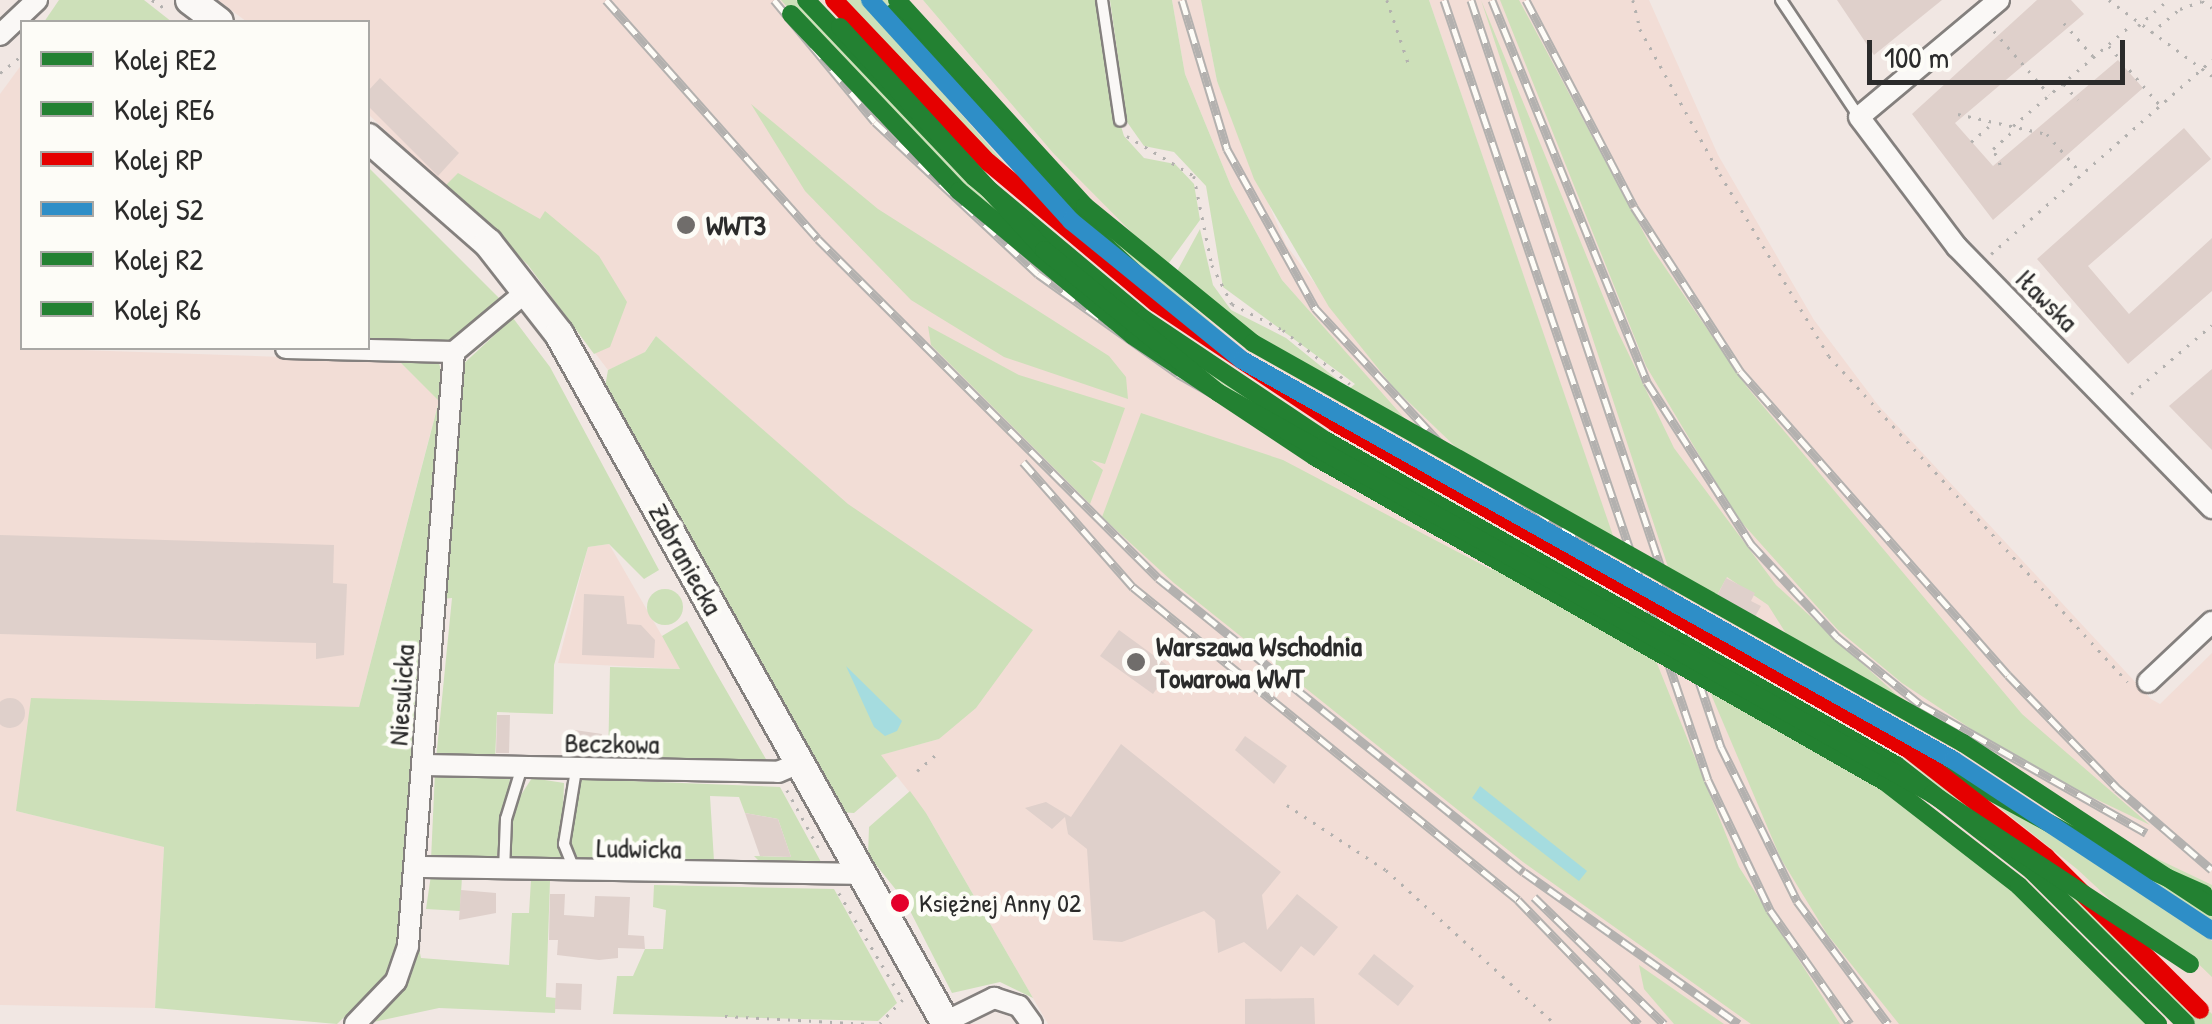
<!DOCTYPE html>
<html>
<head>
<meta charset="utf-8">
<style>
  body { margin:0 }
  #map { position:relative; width:2212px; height:1024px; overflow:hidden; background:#f1e7e3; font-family:"Patrick Hand",sans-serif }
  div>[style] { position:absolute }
  .built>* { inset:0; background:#f2ddd6 }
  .green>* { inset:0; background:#cde0b9 }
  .round { border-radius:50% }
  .water>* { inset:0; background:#a5dcdf }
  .building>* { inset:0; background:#dfd0cb }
  .path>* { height:2.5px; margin-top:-1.25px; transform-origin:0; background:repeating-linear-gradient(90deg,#b3b1af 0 2.5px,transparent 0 10.5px) }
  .roads { filter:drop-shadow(2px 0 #84807e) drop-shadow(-2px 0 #84807e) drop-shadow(0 2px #84807e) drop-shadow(0 -2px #84807e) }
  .service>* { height:10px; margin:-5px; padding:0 5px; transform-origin:5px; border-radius:5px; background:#faf8f6 }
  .minor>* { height:20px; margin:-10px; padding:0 10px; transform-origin:10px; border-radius:10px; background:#faf8f6 }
  .secondary>* { height:28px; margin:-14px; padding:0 14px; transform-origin:14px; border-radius:14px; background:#faf8f6 }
  .rail>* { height:9px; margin-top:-4.5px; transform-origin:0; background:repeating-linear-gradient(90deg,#fdfcf7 0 15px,#b3b1af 0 30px); box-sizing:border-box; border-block:2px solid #b3b1af }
  .rail-1>* { height:18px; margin:-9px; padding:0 9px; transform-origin:9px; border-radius:9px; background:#238132 }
  .rail-2>* { height:18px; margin:-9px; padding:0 9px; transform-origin:9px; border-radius:9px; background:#238132 }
  .rail-3>* { height:18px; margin:-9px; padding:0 9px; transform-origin:9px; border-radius:9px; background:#e50000 }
  .rail-4>* { height:18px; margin:-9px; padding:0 9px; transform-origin:9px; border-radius:9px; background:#2e8ec7 }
  .rail-5>* { height:18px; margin:-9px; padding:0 9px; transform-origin:9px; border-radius:9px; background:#238132 }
  .rail-6>* { height:18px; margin:-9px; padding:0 9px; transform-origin:9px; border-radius:9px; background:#238132 }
  .dots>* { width:28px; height:28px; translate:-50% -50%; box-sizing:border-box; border:5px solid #fdfcf7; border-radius:50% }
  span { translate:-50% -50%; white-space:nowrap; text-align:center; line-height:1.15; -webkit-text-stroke:9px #fdfcf7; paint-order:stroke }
  .bus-label { font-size:26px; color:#2b2b2b }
  .left { translate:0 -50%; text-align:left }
  .poi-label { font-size:28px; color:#2b2b2b; font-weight:700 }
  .street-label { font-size:28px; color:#2b2b2b }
  .legend { position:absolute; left:20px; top:20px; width:350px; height:330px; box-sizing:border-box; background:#fdfcf7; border:2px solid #a9a8a5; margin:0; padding:12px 18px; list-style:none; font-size:30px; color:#2b2b2b }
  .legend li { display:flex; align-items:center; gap:20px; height:50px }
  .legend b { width:50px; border:2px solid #a9a8a5 }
  .scale { position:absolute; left:1867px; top:40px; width:258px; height:45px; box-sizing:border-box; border:5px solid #2b2b2b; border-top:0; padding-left:12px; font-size:30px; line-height:35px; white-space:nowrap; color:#2b2b2b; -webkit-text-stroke:8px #fdfcf7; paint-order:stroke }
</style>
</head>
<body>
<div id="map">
  <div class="built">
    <div style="clip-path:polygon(218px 0,923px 0,1053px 153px,1175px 275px,1316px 381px,1426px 444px,1282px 280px,1231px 186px,1185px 74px,1172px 0,1201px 0,1217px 81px,1286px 245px,1393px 387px,1464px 455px,1619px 555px,1429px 0,1649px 0,1718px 155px,1814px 320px,1878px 405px,2151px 699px,2160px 704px,2212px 653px,2212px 1024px,1048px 1024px,926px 813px,880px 755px,939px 739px,1032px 630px,848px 505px,656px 336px,644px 353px,608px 370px,528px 265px,368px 114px,368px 22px,247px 22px)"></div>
    <div style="clip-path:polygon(22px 64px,22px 348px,399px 361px,439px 400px,359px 707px,16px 811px,164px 847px,155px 1008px,0 1005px,0 94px)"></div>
    <div style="clip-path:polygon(609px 544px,681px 669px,558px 663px,588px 547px)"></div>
  </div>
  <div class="green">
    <div style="clip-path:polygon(59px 0,144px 0,172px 22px,44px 22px)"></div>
    <div style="clip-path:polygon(781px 0,796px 0,952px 167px,1056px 259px,1326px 453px,1130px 335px,1023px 254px,926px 167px)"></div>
    <div style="clip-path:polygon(828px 0,861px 0,1012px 172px,1121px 280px,974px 153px)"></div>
    <div style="clip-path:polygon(880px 0,899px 0,1113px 237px,1260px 365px,1060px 200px)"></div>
    <div style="clip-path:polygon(923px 0,1099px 0,1106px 78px,1124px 136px,1144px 158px,1175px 164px,1194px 184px,1200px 220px,1166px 267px,1053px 153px)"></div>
    <div style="clip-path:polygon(1110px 0,1172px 0,1185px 74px,1231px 186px,1282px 280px,1429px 446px,1316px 381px,1175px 275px,1200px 229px,1213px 285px,1231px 310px,1286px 338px,1349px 389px,1355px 384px,1223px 287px,1206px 186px,1174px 152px,1144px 146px,1127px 122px)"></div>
    <div style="clip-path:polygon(1201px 0,1429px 0,1620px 556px,1464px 455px,1393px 387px,1329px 307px,1254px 179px,1217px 81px)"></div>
    <div style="clip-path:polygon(1481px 0,1617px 330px,1674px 448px,1776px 585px,1910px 707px,1792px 643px,1768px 605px,1727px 577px,1716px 597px,1737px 615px,1672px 579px)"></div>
    <div style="clip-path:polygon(1500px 0,1519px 0,1653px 250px,1747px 387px,2022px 714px,2150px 825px,2027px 766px,1902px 683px,1837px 629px,1735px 515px,1646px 366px)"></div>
    <div style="clip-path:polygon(751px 104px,878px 209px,1109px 356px,1126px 377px,1128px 399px,1004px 357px,911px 300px,805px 191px)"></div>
    <div style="clip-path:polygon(368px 167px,499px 298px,455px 340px,368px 345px)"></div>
    <div style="clip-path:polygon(458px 173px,540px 219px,545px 211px,599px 256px,627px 302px,610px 347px,594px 354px,528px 265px,446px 185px)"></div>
    <div style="clip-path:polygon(513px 318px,550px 367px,659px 570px,644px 579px,609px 544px,588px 547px,554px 665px,553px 714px,497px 712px,495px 761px,436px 759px,452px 598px,441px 599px,460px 367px)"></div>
    <div style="clip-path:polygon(928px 326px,1019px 375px,1125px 408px,1105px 464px,1091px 460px,1103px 470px,1090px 504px,931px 345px)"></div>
    <div style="clip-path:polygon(656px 336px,848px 504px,1033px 630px,976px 708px,939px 739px,881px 755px,897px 776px,854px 813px,836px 812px,605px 387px,608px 370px,645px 352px)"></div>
    <div style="clip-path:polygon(399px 361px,439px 363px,445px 385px,400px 943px,385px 978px,337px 1024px,155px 1008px,164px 847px,16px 811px,31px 698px,359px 707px,439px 401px)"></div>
    <div style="clip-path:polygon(1141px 413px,1283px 460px,1492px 570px,1497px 561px,1650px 646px,1739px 867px,1840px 1024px,1751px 1024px,1523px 862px,1174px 583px,1102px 517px)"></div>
    <div class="round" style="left:647px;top:589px;width:36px;height:36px"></div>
    <div style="clip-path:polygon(687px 621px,715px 671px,770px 766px,608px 763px,610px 667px,680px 669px,662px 636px)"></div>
    <div style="clip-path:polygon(1705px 680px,1938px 818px,2162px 1024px,1899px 1024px,1827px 934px,1781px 859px)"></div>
    <div style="clip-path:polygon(1930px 753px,2212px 941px,2212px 977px,2185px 951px,2176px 961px,2077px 869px)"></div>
    <div style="clip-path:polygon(1901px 755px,2055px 867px,2179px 981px,2212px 1014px,2212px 1024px,2196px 1024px,2070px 896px)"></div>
    <div style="clip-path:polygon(435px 772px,510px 779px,496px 861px,431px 860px)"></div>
    <div style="clip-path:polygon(532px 778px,564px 783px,561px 867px,512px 861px,507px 848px,515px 804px)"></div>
    <div style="clip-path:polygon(581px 779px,780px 787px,821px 862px,807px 871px,761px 863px,754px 856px,791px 857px,778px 819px,745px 813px,739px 797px,710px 796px,714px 861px,730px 862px,580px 863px,569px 845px)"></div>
    <div style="clip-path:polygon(910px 791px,926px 813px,1033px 998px,1000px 982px,952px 993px,905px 901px,868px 855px,869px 827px)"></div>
    <div style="clip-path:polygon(2055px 810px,2212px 885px,2212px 922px,2053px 813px)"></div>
    <div style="clip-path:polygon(431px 875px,462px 876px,460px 911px,426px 909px)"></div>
    <div style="clip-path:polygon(531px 880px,550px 881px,546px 997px,556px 998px,555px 1013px,439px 1008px,364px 1024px,410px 972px,418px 943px,421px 958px,509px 965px,512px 913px,529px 913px)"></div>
    <div style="clip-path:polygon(654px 885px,834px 889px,897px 1003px,878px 1021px,613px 1014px,617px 976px,633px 976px,645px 949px,663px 949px,666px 910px,653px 907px)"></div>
    <div style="clip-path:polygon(1639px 965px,1724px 1024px,1674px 1024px,1644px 989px)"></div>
  </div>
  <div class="water">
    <div style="clip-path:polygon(846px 666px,902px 721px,897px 731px,885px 736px,874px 727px)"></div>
    <div style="clip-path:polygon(1480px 786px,1587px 871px,1579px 881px,1472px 798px)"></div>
  </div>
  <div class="building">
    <div style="clip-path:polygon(1837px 0,1942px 0,1874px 55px)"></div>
    <div style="clip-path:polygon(2037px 0,2071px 0,2084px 14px,1955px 123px,1993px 166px,2118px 60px,2143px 88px,1993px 220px,1912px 114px)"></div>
    <div style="clip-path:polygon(380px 78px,459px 153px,438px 176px,368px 106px,368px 91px)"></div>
    <div style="clip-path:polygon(2184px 128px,2211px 159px,2088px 266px,2129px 314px,2212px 238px,2212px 291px,2128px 364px,2037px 259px)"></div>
    <div style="clip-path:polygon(2212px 369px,2212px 450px,2169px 406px)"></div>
    <div style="clip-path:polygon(0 535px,334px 545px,333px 583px,347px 584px,344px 655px,316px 659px,316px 643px,0 634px)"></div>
    <div style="clip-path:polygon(1726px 578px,1755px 593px,1751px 601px,1761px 606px,1752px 622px,1717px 596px)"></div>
    <div style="clip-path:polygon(584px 594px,624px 596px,627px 624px,641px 625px,655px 640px,654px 658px,582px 655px)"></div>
    <div style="clip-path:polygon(1119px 630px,1171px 668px,1153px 694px,1100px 656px)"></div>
    <div class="round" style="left:-5px;top:698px;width:30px;height:30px"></div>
    <div style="clip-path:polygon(497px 715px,510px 715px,509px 753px,496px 753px)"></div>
    <div style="clip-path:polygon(575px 730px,602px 734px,601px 754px,573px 753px)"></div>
    <div style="clip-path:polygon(1245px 736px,1287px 766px,1274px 784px,1235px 750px)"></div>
    <div style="clip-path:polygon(1121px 744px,1281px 872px,1262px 895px,1267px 930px,1297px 894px,1338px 927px,1314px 956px,1301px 946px,1281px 972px,1244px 942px,1218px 953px,1215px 920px,1204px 911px,1122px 942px,1093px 940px,1087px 849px,1068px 834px,1065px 817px,1052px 829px,1025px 808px,1046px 802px,1071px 817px)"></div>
    <div style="clip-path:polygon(745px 813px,778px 819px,791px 857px,760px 856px)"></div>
    <div style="clip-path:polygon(461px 890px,496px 893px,496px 913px,459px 920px)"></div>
    <div style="clip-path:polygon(550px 894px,565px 894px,564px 915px,594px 917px,595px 896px,630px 897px,628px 935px,644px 936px,645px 949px,618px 948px,618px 958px,599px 960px,557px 955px,558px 940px,549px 940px)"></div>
    <div style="clip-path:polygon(1374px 954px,1414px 986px,1398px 1006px,1358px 974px)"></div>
    <div style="clip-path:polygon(556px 983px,582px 984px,581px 1010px,555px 1009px)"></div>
    <div style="clip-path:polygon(1314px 998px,1315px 1024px,1245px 1024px,1245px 999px)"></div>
  </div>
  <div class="path">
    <div style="left:152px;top:0;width:20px;rotate:33deg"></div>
    <div style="left:1387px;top:0;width:72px;rotate:71.3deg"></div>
    <div style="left:1633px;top:0;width:30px;rotate:76deg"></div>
    <div style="left:1640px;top:29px;width:166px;rotate:61.1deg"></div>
    <div style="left:1720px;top:174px;width:212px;rotate:59.1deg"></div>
    <div style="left:1829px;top:356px;width:442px;rotate:47.5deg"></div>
    <div style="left:2109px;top:0;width:128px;rotate:36.4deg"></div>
    <div style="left:2064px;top:23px;width:44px;rotate:48.7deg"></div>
    <div style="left:2138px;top:26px;width:40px;rotate:-41deg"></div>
    <div style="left:1994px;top:31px;width:84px;rotate:48.9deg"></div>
    <div style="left:2151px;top:33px;width:38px;rotate:-40deg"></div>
    <div style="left:2180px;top:9px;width:23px;rotate:-20deg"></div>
    <div style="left:2202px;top:1px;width:12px;rotate:35deg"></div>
    <div style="left:2109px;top:46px;width:78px;rotate:49.2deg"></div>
    <div style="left:0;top:73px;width:28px;rotate:-39deg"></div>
    <div style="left:2064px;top:84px;width:21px;rotate:49deg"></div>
    <div style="left:1958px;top:114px;width:91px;rotate:12.7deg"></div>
    <div style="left:2047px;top:134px;width:52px;rotate:48.9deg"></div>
    <div style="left:2013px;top:126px;width:157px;rotate:-40.6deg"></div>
    <div style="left:1127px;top:136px;width:78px;rotate:30.8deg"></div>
    <div style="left:1194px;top:176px;width:91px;rotate:78.6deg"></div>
    <div style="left:1212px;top:265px;width:44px;rotate:62.9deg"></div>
    <div style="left:1232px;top:304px;width:57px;rotate:27deg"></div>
    <div style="left:1283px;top:330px;width:86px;rotate:38.9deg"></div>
    <div style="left:1971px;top:142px;width:29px;rotate:-41deg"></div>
    <div style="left:2000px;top:165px;width:17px;rotate:-114deg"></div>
    <div style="left:1993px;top:149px;width:31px;rotate:-42deg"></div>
    <div style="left:1991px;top:254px;width:294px;rotate:-41.3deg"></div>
    <div style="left:2131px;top:394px;width:106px;rotate:-40.4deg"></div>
    <div style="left:917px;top:771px;width:30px;rotate:-41deg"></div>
    <div style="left:787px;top:790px;width:73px;rotate:61.3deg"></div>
    <div style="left:1287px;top:805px;width:118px;rotate:33.3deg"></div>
    <div style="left:1386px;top:870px;width:229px;rotate:42.3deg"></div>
    <div style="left:839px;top:893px;width:125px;rotate:59.1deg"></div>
    <div style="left:903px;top:1000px;width:33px;rotate:134deg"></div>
    <div style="left:725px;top:1016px;width:144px;rotate:3.2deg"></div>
  </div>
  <div class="roads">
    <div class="service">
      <div style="left:1102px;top:0;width:122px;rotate:81.5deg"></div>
      <div style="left:1781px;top:0;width:141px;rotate:56.3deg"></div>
      <div style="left:574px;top:869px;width:27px;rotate:-112deg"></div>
      <div style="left:564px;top:844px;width:75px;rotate:-80.8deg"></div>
      <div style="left:504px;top:871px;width:52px;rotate:-87.8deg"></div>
      <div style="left:506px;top:819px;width:51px;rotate:-73deg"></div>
    </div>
    <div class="minor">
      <div style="left:1999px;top:0;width:182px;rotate:140.1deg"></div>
      <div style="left:1859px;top:117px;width:163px;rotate:53deg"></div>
      <div style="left:1957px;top:247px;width:365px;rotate:45.7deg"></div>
      <div style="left:0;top:35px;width:51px;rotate:-43.4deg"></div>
      <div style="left:286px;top:348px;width:168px;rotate:1.4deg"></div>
      <div style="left:454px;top:352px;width:95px;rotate:-39.9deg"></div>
      <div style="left:2148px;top:682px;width:88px;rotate:-43.2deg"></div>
      <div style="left:424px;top:765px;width:354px;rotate:1.1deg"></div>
      <div style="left:778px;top:772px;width:21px;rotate:-23deg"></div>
      <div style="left:418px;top:867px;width:440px;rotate:0.9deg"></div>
      <div style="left:945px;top:1022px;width:55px;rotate:-26.1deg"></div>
      <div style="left:994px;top:998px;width:26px;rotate:18deg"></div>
      <div style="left:1019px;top:1006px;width:22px;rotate:54deg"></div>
      <div style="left:355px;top:1024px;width:59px;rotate:-46.4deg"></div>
      <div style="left:396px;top:981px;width:37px;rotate:-71deg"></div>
      <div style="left:408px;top:946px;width:596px;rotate:-85.57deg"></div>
    </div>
    <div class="secondary">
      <div style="left:190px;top:0;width:36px;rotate:37deg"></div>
      <div style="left:368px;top:138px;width:159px;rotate:41.2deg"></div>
      <div style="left:488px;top:243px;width:115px;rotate:52deg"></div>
      <div style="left:559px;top:334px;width:791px;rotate:60.71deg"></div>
    </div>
  </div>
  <div class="rail">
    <div style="left:606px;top:0;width:319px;rotate:48.4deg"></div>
    <div style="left:818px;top:239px;width:480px;rotate:44.9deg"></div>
    <div style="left:1158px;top:578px;width:469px;rotate:38.8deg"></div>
    <div style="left:1524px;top:872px;width:263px;rotate:35.3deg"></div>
    <div style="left:774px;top:0;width:158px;rotate:50.4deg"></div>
    <div style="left:875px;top:122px;width:223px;rotate:43deg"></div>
    <div style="left:1038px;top:274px;width:172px;rotate:35.5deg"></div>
    <div style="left:1178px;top:374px;width:249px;rotate:29.5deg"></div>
    <div style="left:1182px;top:0;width:156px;rotate:73.2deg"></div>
    <div style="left:1227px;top:149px;width:182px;rotate:61deg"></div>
    <div style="left:1315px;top:308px;width:183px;rotate:47.2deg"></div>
    <div style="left:1439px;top:442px;width:188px;rotate:35deg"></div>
    <div style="left:1444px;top:0;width:823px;rotate:71.3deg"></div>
    <div style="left:1708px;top:780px;width:144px;rotate:64.5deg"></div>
    <div style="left:1770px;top:910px;width:139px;rotate:54.9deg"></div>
    <div style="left:1471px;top:0;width:788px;rotate:71.5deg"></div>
    <div style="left:1721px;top:747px;width:172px;rotate:63.7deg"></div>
    <div style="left:1797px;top:901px;width:153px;rotate:53.5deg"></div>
    <div style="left:1492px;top:0;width:412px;rotate:67.9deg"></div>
    <div style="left:1647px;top:382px;width:193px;rotate:57.3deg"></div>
    <div style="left:1751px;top:544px;width:127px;rotate:47.2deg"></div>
    <div style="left:1837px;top:637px;width:108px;rotate:39deg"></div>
    <div style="left:1921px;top:705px;width:259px;rotate:29.6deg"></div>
    <div style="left:1526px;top:0;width:233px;rotate:62.4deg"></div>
    <div style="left:1634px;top:207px;width:195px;rotate:57.1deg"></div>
    <div style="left:1740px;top:371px;width:405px;rotate:48.6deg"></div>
    <div style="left:2008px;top:675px;width:157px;rotate:46deg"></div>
    <div style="left:2117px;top:788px;width:125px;rotate:40.8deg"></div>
    <div style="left:1023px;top:462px;width:167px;rotate:48.7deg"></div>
    <div style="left:1133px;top:587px;width:496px;rotate:39.1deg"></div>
    <div style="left:1518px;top:900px;width:173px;rotate:45.9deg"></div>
    <div style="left:1534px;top:897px;width:182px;rotate:44.3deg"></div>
  </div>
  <div class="rail-1">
    <div style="left:806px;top:0;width:244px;rotate:46.5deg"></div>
    <div style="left:974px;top:177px;width:222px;rotate:39.9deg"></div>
    <div style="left:1144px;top:319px;width:218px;rotate:33.8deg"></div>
    <div style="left:1325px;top:440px;width:657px;rotate:29.65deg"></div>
    <div style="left:1896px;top:765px;width:172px;rotate:37.9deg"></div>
    <div style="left:2032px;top:871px;width:217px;rotate:44.8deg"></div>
  </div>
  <div class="rail-2">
    <div style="left:893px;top:13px;width:266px;rotate:48.3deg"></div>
    <div style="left:1070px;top:212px;width:163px;rotate:43.3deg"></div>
    <div style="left:791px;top:14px;width:244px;rotate:46.5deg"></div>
    <div style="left:959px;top:191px;width:226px;rotate:39.8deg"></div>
    <div style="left:1133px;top:336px;width:219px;rotate:33.6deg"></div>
    <div style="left:1315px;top:457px;width:656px;rotate:29.69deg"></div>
    <div style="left:1885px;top:782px;width:170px;rotate:37.8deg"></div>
    <div style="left:2019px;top:886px;width:196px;rotate:44.8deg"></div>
    <div style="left:1886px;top:735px;width:210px;rotate:28.4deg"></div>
    <div style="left:2071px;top:835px;width:145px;rotate:23.9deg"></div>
  </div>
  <div class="rail-3">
    <div style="left:834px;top:0;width:224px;rotate:46.5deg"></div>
    <div style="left:988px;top:162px;width:219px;rotate:40deg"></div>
    <div style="left:1156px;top:303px;width:216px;rotate:33.7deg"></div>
    <div style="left:1336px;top:423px;width:658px;rotate:29.68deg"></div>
    <div style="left:1908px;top:749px;width:175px;rotate:38deg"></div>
    <div style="left:2046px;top:857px;width:217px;rotate:44.8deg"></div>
  </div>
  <div class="rail-4">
    <div style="left:870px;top:0;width:299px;rotate:47.7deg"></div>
    <div style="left:1071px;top:221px;width:220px;rotate:39.1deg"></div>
    <div style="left:1242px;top:360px;width:816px;rotate:29.36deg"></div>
    <div style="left:1953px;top:760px;width:310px;rotate:33.4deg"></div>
  </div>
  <div class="rail-5">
    <div style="left:897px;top:0;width:279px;rotate:47.6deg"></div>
    <div style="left:1085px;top:206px;width:217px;rotate:39.2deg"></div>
    <div style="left:1253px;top:343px;width:815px;rotate:29.4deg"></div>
    <div style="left:1963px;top:743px;width:298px;rotate:33.4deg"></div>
  </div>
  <div class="rail-6">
    <div style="left:840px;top:27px;width:302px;rotate:47.5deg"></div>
    <div style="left:1044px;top:250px;width:226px;rotate:39.3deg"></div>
    <div style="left:1219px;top:393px;width:818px;rotate:29.35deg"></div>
    <div style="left:1932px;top:794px;width:309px;rotate:33.4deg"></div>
  </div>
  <div class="dots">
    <div style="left:686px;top:225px;background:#706d6b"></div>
    <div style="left:1136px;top:662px;background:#706d6b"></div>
    <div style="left:900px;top:903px;background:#e4002b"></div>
  </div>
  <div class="bus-label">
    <span class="left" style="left:919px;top:903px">Księżnej Anny 02</span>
  </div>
  <div class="poi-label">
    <span class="left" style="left:706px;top:225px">WWT3</span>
    <span class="left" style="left:1156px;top:662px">Warszawa Wschodnia<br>Towarowa WWT</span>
  </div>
  <div class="street-label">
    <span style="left:2047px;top:300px;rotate:45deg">Iławska</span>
    <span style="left:686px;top:559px;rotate:61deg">Zabraniecka</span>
    <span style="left:401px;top:695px;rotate:-86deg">Niesulicka</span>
    <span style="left:612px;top:743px;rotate:1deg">Beczkowa</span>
    <span style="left:639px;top:848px;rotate:1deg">Ludwicka</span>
  </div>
  <ul class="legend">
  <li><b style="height:12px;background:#238132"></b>Kolej RE2</li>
  <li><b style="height:12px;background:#238132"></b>Kolej RE6</li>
  <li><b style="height:12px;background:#e50000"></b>Kolej RP</li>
  <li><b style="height:12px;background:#2e8ec7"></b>Kolej S2</li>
  <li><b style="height:12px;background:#238132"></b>Kolej R2</li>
  <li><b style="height:12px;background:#238132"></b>Kolej R6</li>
  </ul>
  <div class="scale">100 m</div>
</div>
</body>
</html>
